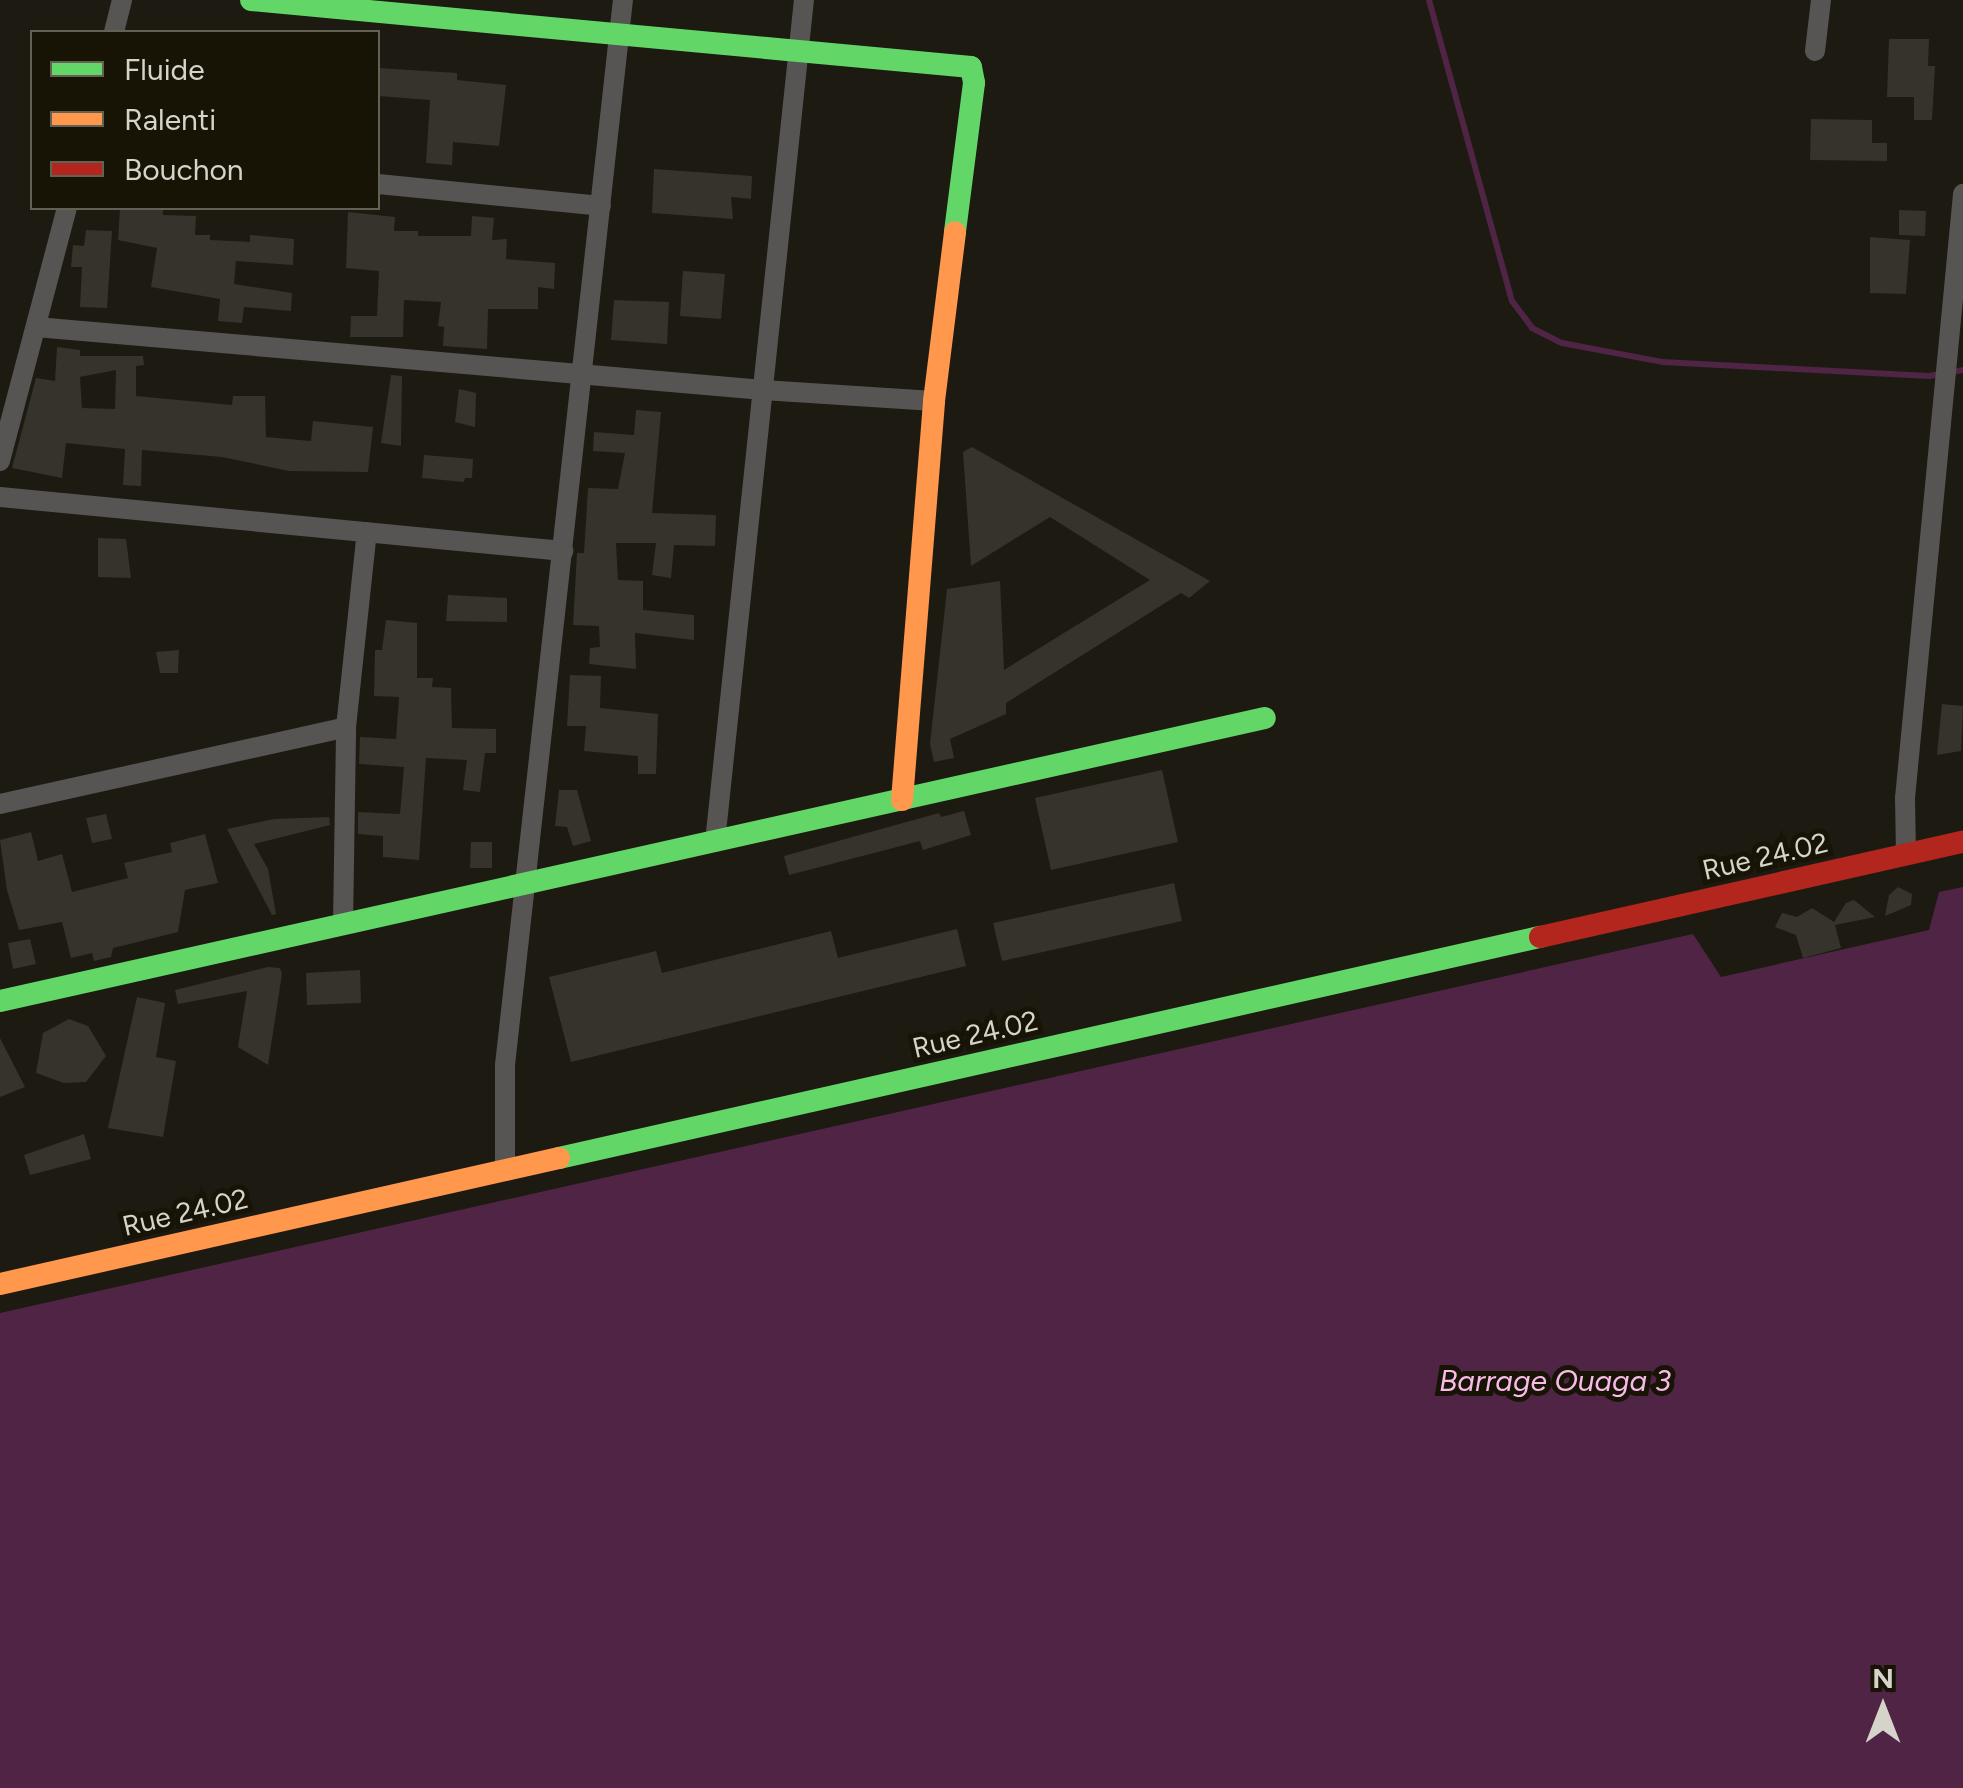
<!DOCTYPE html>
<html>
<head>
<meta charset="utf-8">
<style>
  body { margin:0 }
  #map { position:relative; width:1963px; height:1788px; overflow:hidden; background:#1d1a12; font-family:Figtree,sans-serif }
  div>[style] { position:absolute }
  .water>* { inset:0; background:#4f2445 }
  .stream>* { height:6px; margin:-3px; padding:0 3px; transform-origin:3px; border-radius:3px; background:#4f2445 }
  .building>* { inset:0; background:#35332c }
  .street>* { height:20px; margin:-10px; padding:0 10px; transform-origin:10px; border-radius:10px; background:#575454 }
  .fast>* { height:22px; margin:-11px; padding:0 11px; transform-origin:11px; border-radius:11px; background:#63d668 }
  .slow>* { height:22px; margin:-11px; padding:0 11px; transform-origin:11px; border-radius:11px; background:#ff974d }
  .jam>* { height:22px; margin:-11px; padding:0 11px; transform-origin:11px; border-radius:11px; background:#b3261e }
  span { translate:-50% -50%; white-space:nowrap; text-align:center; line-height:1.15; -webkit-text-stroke:10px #171406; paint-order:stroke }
  .street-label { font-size:28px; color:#d5d3ca }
  .water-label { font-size:30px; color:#f9bae9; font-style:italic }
  .legend { position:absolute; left:30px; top:30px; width:350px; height:180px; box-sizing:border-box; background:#171406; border:2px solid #636054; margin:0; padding:12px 18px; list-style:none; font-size:30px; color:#d5d3ca }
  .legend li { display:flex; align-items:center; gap:20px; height:50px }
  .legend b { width:50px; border:2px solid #636054 }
  .north { position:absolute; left:1833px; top:1658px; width:100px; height:100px; -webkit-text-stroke:8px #171406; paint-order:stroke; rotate:0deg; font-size:28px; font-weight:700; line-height:40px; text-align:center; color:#d5d3ca }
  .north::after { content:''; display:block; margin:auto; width:35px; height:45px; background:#d5d3ca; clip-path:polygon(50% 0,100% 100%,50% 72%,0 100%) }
</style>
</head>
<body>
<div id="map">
  <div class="water">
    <div style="clip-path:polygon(1963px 887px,1963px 1788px,0 1788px,0 1313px,1693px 934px,1721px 977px,1929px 930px,1939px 892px)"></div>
  </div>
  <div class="stream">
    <div style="left:1429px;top:0;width:312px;rotate:74.6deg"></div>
    <div style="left:1512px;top:301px;width:34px;rotate:53deg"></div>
    <div style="left:1532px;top:328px;width:34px;rotate:27deg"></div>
    <div style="left:1562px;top:343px;width:103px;rotate:10.7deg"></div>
    <div style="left:1663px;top:362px;width:266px;rotate:3deg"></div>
    <div style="left:1929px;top:376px;width:35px;rotate:-10deg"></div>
  </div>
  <div class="building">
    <div style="clip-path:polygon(1889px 39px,1929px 39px,1928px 66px,1935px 66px,1932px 120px,1914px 120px,1914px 97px,1887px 97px)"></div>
    <div style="clip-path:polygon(378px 68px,457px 73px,457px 80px,506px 85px,499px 146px,453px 142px,452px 165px,426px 163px,430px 100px,378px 96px)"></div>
    <div style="clip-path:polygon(1811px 119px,1872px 120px,1872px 143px,1887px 143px,1887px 161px,1810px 160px)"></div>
    <div style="clip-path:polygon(654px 169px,752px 176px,751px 199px,731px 197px,733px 219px,652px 213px)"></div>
    <div style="clip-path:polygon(120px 208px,163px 209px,163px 215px,196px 216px,195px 235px,210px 235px,210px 240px,250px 242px,250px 235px,294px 239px,293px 265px,236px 261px,234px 284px,292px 293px,291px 311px,244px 307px,242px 323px,218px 321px,220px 299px,151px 287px,157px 248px,118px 240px)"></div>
    <div style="clip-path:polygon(1899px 210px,1926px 211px,1925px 236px,1899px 235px)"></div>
    <div style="clip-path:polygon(348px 212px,395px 217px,394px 231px,418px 231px,418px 236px,471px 236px,472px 216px,494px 218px,492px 240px,507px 239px,506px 259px,555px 263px,554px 289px,538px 287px,538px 309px,488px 309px,487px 349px,443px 346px,444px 327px,438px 326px,441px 302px,404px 300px,403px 337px,350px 337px,351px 316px,377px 316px,379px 271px,346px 268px)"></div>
    <div style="clip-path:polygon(86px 230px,112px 231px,107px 308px,80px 307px,82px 267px,71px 267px,73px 245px,84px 246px)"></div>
    <div style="clip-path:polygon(1870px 237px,1910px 240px,1906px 294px,1870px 293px)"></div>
    <div style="clip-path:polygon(683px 271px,725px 274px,721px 319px,680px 316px)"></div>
    <div style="clip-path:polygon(614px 300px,669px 302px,667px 344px,611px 340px)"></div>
    <div style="clip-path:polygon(evenodd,57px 347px,80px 350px,80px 356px,143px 356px,144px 365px,136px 366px,136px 396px,232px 405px,233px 396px,265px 396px,266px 437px,311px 441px,313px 421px,373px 427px,368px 472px,289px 471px,222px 457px,142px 450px,141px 486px,123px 485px,125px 449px,66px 443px,62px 478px,12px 468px,36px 378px,55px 381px,57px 347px,116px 370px,115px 409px,82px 408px,80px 377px,116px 370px)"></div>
    <div style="clip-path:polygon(391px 375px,402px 376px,401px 446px,381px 443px)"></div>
    <div style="clip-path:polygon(459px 389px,476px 393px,475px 427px,455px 422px)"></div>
    <div style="clip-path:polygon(636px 410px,661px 412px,652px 513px,716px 515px,715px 546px,674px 545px,671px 578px,652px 575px,656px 543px,616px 543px,618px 580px,643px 581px,643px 610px,694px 615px,694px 640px,635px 633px,636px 669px,589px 664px,590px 648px,600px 647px,599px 626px,573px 625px,577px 553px,584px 553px,588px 488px,618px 489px,625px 453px,593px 451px,594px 432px,634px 435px)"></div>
    <div style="clip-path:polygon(972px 447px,1210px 581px,1189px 598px,1181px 593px,1006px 703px,1006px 714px,950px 739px,954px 758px,934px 762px,930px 744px,947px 589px,1000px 581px,1004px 670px,1150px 580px,1050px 517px,971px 566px,963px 452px)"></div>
    <div style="clip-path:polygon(424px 455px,473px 459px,472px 478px,465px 478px,464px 482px,422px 478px)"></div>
    <div style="clip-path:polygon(98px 538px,126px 539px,131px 578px,98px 577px)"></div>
    <div style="clip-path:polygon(448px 595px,507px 598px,507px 622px,446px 621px)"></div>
    <div style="clip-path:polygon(386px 620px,417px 623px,417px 678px,433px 678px,432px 687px,451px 688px,452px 728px,496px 729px,496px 753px,485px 753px,480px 792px,463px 790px,467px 760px,426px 758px,419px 860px,383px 857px,383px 836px,358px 834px,358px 812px,400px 814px,404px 767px,359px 764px,360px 737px,396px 739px,399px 697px,374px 696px,375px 650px,382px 650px)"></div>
    <div style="clip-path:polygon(179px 650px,178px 673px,160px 673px,156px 652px)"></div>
    <div style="clip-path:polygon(570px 675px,601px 676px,600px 708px,658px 714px,656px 774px,638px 774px,638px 756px,584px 751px,586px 726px,567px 726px)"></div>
    <div style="clip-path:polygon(1942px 704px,1963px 706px,1961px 751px,1937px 755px)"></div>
    <div style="clip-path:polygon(1162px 770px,1178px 842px,1051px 870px,1035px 798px)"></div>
    <div style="clip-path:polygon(559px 790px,577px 790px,591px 841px,573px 846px,567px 827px,555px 826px)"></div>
    <div style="clip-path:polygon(964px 811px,971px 835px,923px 850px,920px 841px,789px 875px,784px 856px,939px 813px,941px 817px)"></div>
    <div style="clip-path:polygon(106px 814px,112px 839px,92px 843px,86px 818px)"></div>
    <div style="clip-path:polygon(329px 817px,330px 825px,254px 844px,268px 869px,276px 914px,272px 915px,227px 829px,274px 819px)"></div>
    <div style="clip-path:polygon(31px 832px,38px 861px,62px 854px,72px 892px,128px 878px,124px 863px,172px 852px,170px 843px,205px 834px,218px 883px,185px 890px,178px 932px,113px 948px,111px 957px,94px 961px,92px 953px,71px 958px,62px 922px,19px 930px,7px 890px,0 840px)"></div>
    <div style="clip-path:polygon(471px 842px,492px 842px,492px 868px,470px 868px)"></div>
    <div style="clip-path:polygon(1174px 883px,1182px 921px,1002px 961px,993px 923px)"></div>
    <div style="clip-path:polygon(1898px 887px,1912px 894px,1911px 905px,1885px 916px,1889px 895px)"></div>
    <div style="clip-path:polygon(1854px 900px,1875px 917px,1835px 925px,1841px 948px,1803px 958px,1796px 935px,1775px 927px,1782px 913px,1797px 917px,1812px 908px,1834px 922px,1846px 903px)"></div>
    <div style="clip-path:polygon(957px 929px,966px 966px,571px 1062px,549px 977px,656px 951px,662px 973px,831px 931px,838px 958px)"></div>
    <div style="clip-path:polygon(30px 939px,36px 964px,13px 969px,8px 943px)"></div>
    <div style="clip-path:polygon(268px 967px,280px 968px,282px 974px,268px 1065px,238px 1047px,247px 991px,178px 1004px,175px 990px)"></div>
    <div style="clip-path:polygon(360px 970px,361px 1003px,307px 1005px,306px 973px)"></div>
    <div style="clip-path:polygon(137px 997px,165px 1003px,156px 1057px,176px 1061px,163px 1137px,108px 1128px)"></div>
    <div style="clip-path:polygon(69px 1019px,88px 1026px,106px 1056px,86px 1082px,64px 1083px,36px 1073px,43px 1033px)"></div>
    <div style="clip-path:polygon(0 1038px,25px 1087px,0 1097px)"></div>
    <div style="clip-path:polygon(84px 1134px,91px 1159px,30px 1175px,24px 1155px)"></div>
  </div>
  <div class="street">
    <div style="left:114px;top:32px;width:33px;rotate:-76deg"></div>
    <div style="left:1815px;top:51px;width:51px;rotate:-83.3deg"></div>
    <div style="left:378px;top:184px;width:224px;rotate:5.6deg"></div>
    <div style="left:36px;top:327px;width:730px;rotate:4.95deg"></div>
    <div style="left:763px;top:390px;width:171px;rotate:3.7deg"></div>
    <div style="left:0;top:461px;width:262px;rotate:-75.2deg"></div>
    <div style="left:0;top:497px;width:566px;rotate:5.48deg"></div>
    <div style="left:0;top:804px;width:354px;rotate:-12.5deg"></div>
    <div style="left:715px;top:842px;width:847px;rotate:-83.97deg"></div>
    <div style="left:1906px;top:855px;width:57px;rotate:-91deg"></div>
    <div style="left:1905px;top:798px;width:607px;rotate:-84.51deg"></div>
    <div style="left:343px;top:925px;width:198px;rotate:-89.1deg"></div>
    <div style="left:346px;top:727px;width:196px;rotate:-83.9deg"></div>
    <div style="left:505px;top:1171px;width:106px;rotate:-90deg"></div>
    <div style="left:505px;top:1065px;width:1072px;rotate:-83.68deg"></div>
  </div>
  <div class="fast">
    <div style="left:251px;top:0;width:723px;rotate:5.32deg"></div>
    <div style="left:971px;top:67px;width:16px;rotate:79deg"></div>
    <div style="left:974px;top:83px;width:150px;rotate:97.3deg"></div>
    <div style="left:0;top:1001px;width:1296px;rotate:-12.61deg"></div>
    <div style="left:559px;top:1158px;width:1006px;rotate:-12.7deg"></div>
  </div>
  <div class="slow">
    <div style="left:902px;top:800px;width:400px;rotate:-85.4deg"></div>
    <div style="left:934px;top:401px;width:170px;rotate:-82.9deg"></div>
    <div style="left:0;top:1284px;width:573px;rotate:-12.7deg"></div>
  </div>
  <div class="jam">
    <div style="left:1540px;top:937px;width:434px;rotate:-12.7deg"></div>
  </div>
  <div class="street-label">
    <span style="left:1765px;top:856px;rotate:-13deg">Rue 24.02</span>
    <span style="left:975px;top:1034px;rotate:-13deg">Rue 24.02</span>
    <span style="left:185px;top:1212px;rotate:-13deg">Rue 24.02</span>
  </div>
  <div class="water-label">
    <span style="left:1555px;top:1381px">Barrage Ouaga 3</span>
  </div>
  <ul class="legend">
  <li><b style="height:12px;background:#63d668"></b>Fluide</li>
  <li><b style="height:12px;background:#ff974d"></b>Ralenti</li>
  <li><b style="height:12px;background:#b3261e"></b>Bouchon</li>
  </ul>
  <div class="north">N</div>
</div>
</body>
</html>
